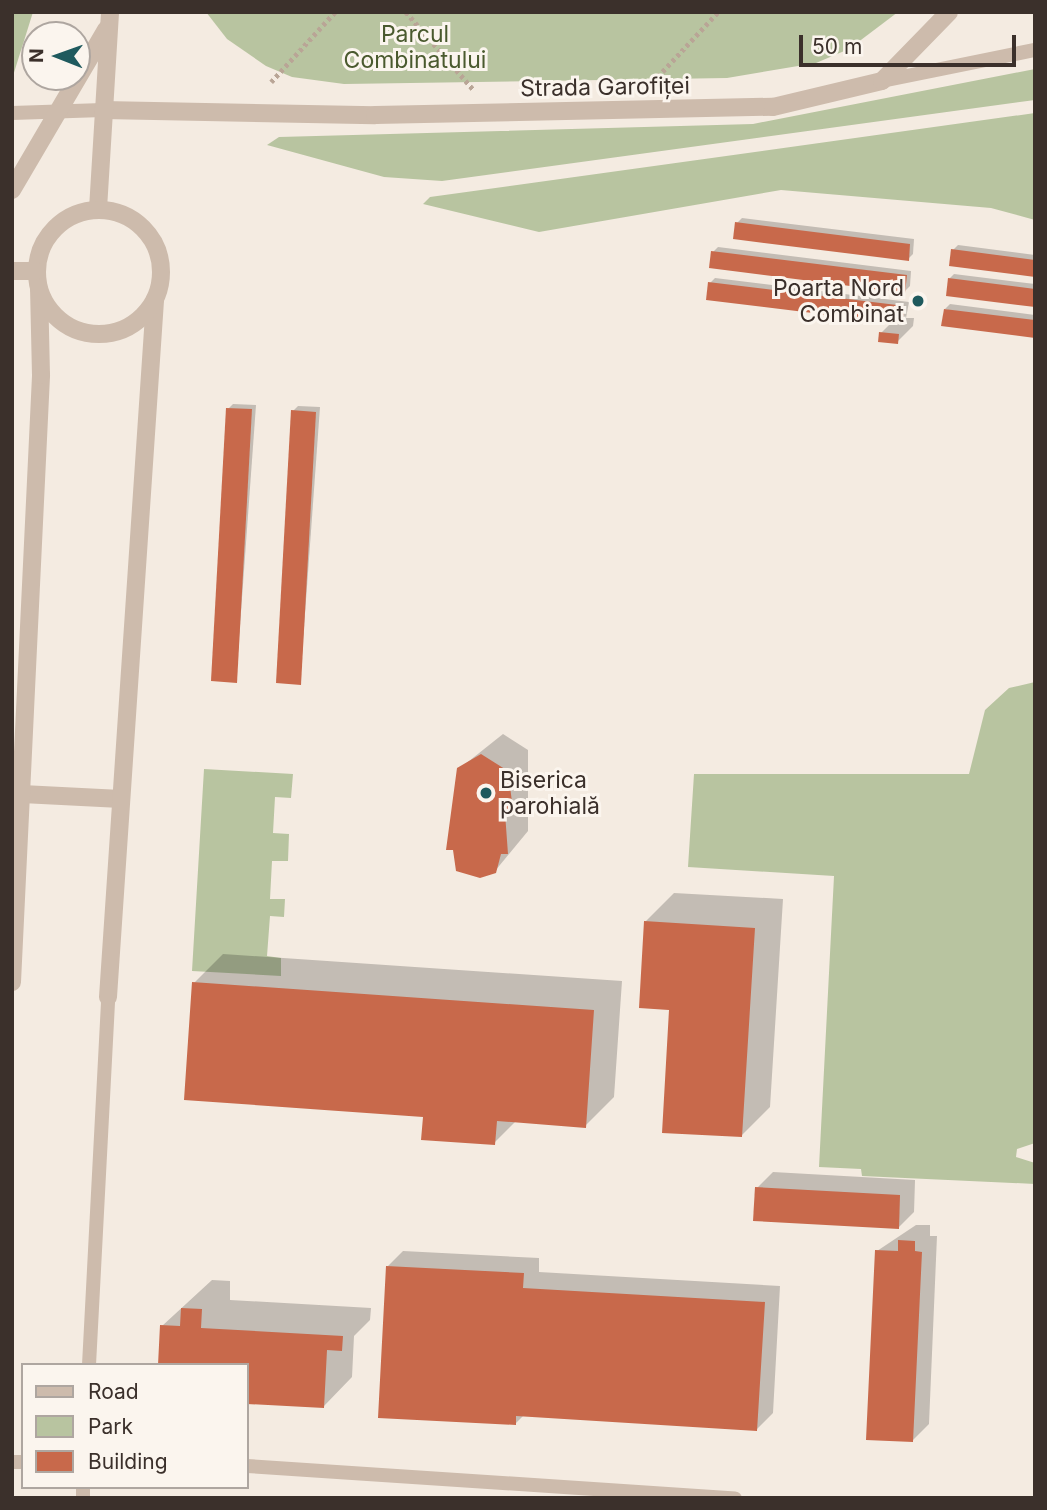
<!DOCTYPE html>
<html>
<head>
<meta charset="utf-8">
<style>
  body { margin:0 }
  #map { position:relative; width:1047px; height:1510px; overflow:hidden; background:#f4ebe1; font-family:Inter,sans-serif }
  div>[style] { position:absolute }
  .green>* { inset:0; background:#b8c4a0 }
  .shadow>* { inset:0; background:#0003 }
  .building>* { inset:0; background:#c8694b }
  .path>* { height:4.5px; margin-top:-2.25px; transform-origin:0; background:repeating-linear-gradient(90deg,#b9a596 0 3.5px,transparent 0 7px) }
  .service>* { height:14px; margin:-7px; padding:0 7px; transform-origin:7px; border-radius:7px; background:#cdbbac }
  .minor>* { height:18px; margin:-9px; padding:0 9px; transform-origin:9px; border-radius:9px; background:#cdbbac }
  .tertiary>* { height:18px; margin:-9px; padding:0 9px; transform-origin:9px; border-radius:9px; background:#cdbbac }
  .tertiary>.ring { margin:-9px; padding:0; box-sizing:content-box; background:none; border:18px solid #cdbbac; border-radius:50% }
  .dots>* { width:19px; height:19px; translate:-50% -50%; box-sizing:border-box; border:4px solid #fbf5ee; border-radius:50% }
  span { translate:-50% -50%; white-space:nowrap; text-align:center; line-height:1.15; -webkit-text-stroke:6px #fbf5ee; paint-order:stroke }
  .park-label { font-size:23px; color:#4a5a2e }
  .street-label { font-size:23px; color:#3b302b }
  .poi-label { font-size:23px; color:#3b302b }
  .right { translate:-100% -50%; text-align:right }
  .left { translate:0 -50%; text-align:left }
  .frame { position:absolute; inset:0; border:14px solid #3b302b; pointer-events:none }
  .legend { position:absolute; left:21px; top:1363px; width:228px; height:126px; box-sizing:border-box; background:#fbf5ee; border:2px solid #aea6a0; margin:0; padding:9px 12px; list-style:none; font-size:21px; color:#3b302b }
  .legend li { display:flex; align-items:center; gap:14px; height:35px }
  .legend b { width:35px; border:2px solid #aea6a0 }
  .north { position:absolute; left:21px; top:21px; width:70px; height:70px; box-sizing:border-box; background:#fbf5ee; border:2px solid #aea6a0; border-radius:50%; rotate:271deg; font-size:19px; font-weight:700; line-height:28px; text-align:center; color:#3b302b }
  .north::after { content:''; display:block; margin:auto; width:24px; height:32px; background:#1f5a5e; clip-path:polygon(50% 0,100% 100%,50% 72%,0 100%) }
  .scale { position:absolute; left:799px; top:35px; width:217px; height:32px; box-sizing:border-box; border:4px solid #3b302b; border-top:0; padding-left:9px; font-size:21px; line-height:24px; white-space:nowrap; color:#3b302b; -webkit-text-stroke:5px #fbf5ee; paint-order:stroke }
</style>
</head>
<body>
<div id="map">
  <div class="green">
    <div style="clip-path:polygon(12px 12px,33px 12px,12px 79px)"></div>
    <div style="clip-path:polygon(206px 12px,898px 12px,849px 49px,816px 63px,727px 78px,344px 84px,292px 77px,266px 66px,227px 39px)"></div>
    <div style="clip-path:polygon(1035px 69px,1035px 100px,442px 181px,384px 177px,267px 145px,279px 137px,753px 124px)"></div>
    <div style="clip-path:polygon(1035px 113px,1035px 220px,991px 208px,781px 190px,539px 232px,423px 204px,430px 197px)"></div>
    <div style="clip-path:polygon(1035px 682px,1035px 1143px,1017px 1149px,1016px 1157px,1035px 1163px,1035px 1184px,862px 1176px,861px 1169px,819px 1167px,834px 876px,688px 867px,694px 774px,969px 774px,985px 710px,1009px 688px)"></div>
    <div style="clip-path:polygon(204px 769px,293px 774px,291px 798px,275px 797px,273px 833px,289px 834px,288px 861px,272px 861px,270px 899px,285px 899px,284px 917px,270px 916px,267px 956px,281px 958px,281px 976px,192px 971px)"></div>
  </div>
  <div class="shadow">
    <div style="clip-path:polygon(742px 218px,914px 239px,913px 254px,908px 259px,737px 223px)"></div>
    <div style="clip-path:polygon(958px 245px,1035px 255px,1035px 276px,953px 250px)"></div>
    <div style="clip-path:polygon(718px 247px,911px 271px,910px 286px,905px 291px,713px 252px)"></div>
    <div style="clip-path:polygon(954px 274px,1035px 284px,1035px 305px,949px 279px)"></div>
    <div style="clip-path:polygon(715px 278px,909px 302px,906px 318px,914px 318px,913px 326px,897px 342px,881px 333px,893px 321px,710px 283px)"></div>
    <div style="clip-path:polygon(950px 304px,1035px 315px,1035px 336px,945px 309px)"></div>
    <div style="clip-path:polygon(233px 404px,256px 405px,236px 681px,228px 409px)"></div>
    <div style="clip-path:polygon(298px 406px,320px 407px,300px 683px,293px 411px)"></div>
    <div style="clip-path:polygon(503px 734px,528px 750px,528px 831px,495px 871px,459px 769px)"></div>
    <div style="clip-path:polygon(674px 893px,783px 899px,770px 1107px,742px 1135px,671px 1008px,645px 922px)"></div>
    <div style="clip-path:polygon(223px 954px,622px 981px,614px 1097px,585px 1126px,516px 1121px,494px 1143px,194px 983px)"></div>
    <div style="clip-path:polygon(773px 1172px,915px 1180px,914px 1212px,898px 1228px,757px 1188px)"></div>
    <div style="clip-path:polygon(916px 1225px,930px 1225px,930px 1236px,937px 1236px,929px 1424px,913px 1440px,877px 1251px)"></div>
    <div style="clip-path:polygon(403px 1251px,539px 1258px,539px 1272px,780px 1286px,773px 1413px,757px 1429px,524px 1415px,515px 1424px,387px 1267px)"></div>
    <div style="clip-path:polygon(212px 1280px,230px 1281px,230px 1300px,371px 1308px,370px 1320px,354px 1336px,352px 1377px,324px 1406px,247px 1402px,247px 1365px,162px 1326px)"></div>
  </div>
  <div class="building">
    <div style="clip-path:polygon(735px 222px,910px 244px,909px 261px,733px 239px)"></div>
    <div style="clip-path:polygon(951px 249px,1035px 260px,1035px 277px,949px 266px)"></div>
    <div style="clip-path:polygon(711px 251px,907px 275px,905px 293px,709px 268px)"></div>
    <div style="clip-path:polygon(948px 278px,1035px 289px,1035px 307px,946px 296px)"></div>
    <div style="clip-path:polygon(708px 282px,905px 306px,902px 324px,706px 300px)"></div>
    <div style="clip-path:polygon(944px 309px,1035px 320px,1035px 338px,941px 326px)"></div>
    <div style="clip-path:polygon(879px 332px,899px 334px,898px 344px,878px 342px)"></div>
    <div style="clip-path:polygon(226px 408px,252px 409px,237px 683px,211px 681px)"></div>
    <div style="clip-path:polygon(291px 410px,316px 412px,301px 685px,276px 683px)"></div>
    <div style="clip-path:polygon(481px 754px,508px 771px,512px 802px,505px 813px,508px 854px,501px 854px,496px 873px,480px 878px,456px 871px,453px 850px,446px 850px,457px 768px)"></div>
    <div style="clip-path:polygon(644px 921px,755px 928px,742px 1137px,662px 1133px,669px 1010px,639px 1008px)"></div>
    <div style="clip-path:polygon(192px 982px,594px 1010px,586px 1128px,497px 1121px,495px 1145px,421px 1140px,423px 1117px,184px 1100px)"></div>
    <div style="clip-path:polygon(755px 1187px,900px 1195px,899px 1229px,753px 1221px)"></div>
    <div style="clip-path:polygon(898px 1240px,915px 1241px,915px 1251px,922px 1252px,913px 1442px,866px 1440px,875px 1250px,898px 1251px)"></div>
    <div style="clip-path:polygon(386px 1266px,524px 1273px,523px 1288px,765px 1302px,757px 1431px,516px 1416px,516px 1425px,378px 1418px)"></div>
    <div style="clip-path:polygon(181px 1308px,202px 1309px,201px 1328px,343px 1336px,342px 1351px,327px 1350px,324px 1408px,247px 1404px,247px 1365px,158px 1365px,160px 1325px,180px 1326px)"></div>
  </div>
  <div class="path">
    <div style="left:406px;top:12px;width:102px;rotate:49deg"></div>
    <div style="left:271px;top:82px;width:95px;rotate:-47.6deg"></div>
    <div style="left:648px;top:87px;width:103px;rotate:-47deg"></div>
  </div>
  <div class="service">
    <div style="left:882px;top:81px;width:156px;rotate:-11.5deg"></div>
    <div style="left:12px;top:113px;width:91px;rotate:-1.9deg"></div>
    <div style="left:89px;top:1365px;width:368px;rotate:-87deg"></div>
    <div style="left:12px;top:1462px;width:11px"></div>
    <div style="left:247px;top:1466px;width:489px;rotate:3.8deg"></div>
    <div style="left:83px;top:1498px;width:11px;rotate:-90deg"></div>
  </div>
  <div class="minor">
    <div style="left:103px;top:110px;width:272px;rotate:1.1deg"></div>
    <div style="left:375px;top:115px;width:398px;rotate:-1.2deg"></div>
    <div style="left:773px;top:107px;width:112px;rotate:-13.4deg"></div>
    <div style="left:882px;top:81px;width:96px;rotate:-45.8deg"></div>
    <div style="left:22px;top:794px;width:99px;rotate:2.9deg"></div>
    <div style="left:12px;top:982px;width:608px;rotate:-87.26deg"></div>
    <div style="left:41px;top:375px;width:85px;rotate:-91.3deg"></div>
    <div style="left:108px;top:997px;width:699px;rotate:-86.14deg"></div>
  </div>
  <div class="tertiary">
    <div style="left:12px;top:190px;width:186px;rotate:-59.6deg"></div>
    <div style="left:98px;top:209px;width:197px;rotate:-86.5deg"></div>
    <div class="ring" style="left:37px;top:210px;width:106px;height:106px"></div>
    <div style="left:12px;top:271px;width:24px"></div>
  </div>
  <div class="dots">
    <div style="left:918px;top:301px;background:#1f5a5e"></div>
    <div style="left:486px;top:793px;background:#1f5a5e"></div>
  </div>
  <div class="park-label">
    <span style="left:415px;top:47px">Parcul<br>Combinatului</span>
  </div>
  <div class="street-label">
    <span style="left:605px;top:87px;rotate:-1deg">Strada Garofiței</span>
  </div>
  <div class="poi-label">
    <span class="right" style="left:904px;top:301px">Poarta Nord<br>Combinat</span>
    <span class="left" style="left:500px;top:793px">Biserica<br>parohială</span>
  </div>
  <div class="frame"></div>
  <ul class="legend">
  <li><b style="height:9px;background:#cdbbac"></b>Road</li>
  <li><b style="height:19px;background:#b8c4a0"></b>Park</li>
  <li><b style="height:19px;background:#c8694b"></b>Building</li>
  </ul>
  <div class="north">N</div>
  <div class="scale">50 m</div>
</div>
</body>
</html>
